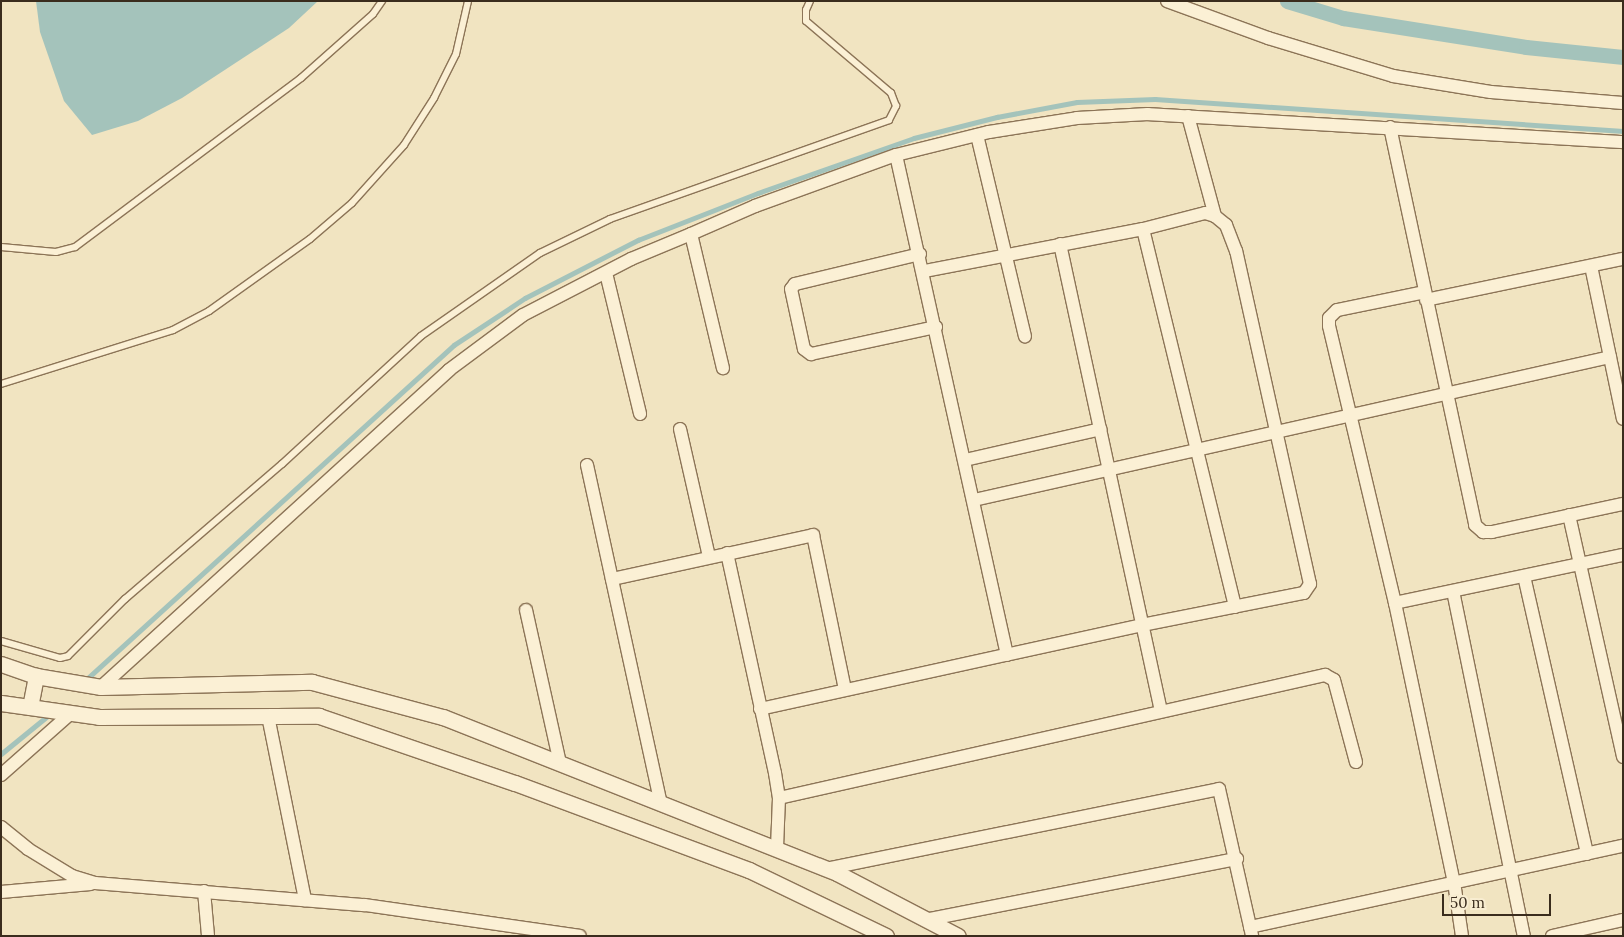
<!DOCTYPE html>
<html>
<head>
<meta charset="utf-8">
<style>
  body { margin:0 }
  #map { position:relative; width:1624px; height:937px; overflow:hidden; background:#f1e4c1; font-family:Lora,serif }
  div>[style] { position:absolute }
  .water>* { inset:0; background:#a4c3bb }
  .stream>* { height:4.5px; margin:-2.25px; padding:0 2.25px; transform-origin:2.25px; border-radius:2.25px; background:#a4c3bb }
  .canal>* { height:15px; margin:-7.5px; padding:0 7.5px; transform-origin:7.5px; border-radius:7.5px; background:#a4c3bb }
  .roads { filter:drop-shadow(1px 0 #8c7457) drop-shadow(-1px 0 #8c7457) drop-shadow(0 1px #8c7457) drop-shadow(0 -1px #8c7457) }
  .service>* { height:6px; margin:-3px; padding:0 3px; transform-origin:3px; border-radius:3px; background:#fbf0d5 }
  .minor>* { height:12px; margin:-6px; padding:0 6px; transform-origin:6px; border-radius:6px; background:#fbf0d5 }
  .tertiary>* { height:15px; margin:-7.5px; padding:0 7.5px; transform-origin:7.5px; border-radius:7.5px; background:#fbf0d5 }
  span { translate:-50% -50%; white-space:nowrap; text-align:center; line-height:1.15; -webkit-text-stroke:4px #f8edd1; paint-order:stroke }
  .frame { position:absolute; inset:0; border:2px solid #3a2c1d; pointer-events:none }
  .scale { position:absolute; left:1442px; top:894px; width:109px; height:22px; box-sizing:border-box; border:2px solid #3a2c1d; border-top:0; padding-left:6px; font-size:15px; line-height:18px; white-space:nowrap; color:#3a2c1d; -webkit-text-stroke:4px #f8edd1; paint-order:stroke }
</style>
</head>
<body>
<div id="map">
  <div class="water">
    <div style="clip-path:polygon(36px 1px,318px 1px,289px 28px,182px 98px,138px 121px,92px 135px,64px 101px,40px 32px)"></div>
  </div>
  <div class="stream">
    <div style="left:89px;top:677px;width:493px;rotate:-42.3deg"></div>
    <div style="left:454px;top:345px;width:85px;rotate:-33.5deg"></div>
    <div style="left:525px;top:298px;width:127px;rotate:-27.2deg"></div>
    <div style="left:638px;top:240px;width:129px;rotate:-21.4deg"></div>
    <div style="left:758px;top:193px;width:165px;rotate:-19.4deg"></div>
    <div style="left:914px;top:138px;width:86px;rotate:-14.2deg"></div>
    <div style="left:997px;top:117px;width:81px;rotate:-10.6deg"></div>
    <div style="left:1077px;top:102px;width:78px;rotate:-2.2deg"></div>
    <div style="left:1155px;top:99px;width:469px;rotate:3.9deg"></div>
    <div style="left:1px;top:754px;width:63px;rotate:-39.2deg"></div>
  </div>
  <div class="canal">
    <div style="left:1287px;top:1px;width:59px;rotate:16.9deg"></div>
    <div style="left:1343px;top:18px;width:185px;rotate:9deg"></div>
    <div style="left:1526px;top:47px;width:98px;rotate:5.9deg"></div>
  </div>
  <div class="roads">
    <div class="service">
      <div style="left:1px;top:247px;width:55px;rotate:5.2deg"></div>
      <div style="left:56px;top:252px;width:20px;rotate:-15deg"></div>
      <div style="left:75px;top:247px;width:282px;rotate:-36.8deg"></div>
      <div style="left:301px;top:78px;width:96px;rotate:-41.6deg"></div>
      <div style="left:373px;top:14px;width:16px;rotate:-55deg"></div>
      <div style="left:1px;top:384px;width:180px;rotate:-17.4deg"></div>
      <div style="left:173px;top:330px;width:41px;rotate:-27.8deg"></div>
      <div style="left:209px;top:311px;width:124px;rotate:-35.5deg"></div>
      <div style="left:310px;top:239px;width:55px;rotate:-40.6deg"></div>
      <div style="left:352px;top:203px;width:78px;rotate:-48.1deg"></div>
      <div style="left:404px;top:145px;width:56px;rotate:-57.4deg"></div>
      <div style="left:434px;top:98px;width:49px;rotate:-63.4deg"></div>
      <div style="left:456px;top:54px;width:54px;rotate:-77.2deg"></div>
      <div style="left:1px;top:641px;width:61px;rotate:16.1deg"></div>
      <div style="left:60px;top:658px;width:8px;rotate:-14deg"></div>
      <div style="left:68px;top:656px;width:81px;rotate:-45deg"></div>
      <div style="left:125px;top:599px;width:207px;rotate:-40.7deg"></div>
      <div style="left:282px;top:464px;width:189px;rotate:-42.6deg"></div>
      <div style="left:421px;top:336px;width:145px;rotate:-34.9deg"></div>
      <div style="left:540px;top:253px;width:78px;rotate:-25.9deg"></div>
      <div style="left:610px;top:219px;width:296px;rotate:-19.5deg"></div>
      <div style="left:889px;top:120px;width:16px;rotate:-63deg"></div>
      <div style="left:896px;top:106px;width:14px;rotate:-111deg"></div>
      <div style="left:891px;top:93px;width:111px;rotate:-139.7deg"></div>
      <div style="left:806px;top:21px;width:11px;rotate:-90deg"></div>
      <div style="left:806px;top:10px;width:10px;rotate:-66deg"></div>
    </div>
    <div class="minor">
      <div style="left:1167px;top:1px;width:108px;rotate:20.1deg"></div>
      <div style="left:1268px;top:38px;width:131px;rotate:16.9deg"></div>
      <div style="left:1393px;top:76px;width:99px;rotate:9.3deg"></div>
      <div style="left:1491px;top:92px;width:132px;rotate:4.8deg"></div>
      <div style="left:1188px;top:116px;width:104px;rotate:74.9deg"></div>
      <div style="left:1390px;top:127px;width:407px;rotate:77.9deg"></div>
      <div style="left:1475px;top:525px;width:11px;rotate:41deg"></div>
      <div style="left:1483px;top:532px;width:9px"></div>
      <div style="left:1492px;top:532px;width:134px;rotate:-12.1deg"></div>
      <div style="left:977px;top:135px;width:207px;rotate:76.6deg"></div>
      <div style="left:896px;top:155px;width:512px;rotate:77.48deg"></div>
      <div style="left:1143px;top:229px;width:389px;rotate:76.3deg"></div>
      <div style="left:691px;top:234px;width:138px;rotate:76.6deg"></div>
      <div style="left:1060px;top:244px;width:478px;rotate:77.8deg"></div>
      <div style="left:920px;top:254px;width:129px;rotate:166.5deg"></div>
      <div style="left:795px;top:284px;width:6px;rotate:129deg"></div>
      <div style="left:791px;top:289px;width:61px;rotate:77.8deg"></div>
      <div style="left:804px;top:349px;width:9px;rotate:36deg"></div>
      <div style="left:811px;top:354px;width:128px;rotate:-12.2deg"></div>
      <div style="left:1591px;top:266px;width:156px;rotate:78.2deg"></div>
      <div style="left:606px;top:273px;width:145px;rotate:76.4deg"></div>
      <div style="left:1425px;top:292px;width:90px;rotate:168.4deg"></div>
      <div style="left:1337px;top:310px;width:11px;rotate:135deg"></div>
      <div style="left:1329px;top:318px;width:8px;rotate:90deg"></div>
      <div style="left:1329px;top:326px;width:285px;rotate:76.6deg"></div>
      <div style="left:1395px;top:603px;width:285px;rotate:78.1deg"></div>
      <div style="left:1454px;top:882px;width:55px;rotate:81.6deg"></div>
      <div style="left:1426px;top:300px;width:201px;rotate:-11.8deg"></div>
      <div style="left:680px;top:429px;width:131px;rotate:77.2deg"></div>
      <div style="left:965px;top:460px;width:139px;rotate:-12.8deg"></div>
      <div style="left:587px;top:465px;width:344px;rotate:77.7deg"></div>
      <div style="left:974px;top:500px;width:652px;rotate:-12.67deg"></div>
      <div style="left:1569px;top:515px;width:248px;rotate:77.4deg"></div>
      <div style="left:727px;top:553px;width:225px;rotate:77.7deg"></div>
      <div style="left:775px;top:773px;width:25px;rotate:81deg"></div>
      <div style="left:779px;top:798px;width:50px;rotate:92.3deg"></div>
      <div style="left:1524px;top:576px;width:285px;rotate:77.2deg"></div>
      <div style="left:612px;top:579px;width:206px;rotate:-12.3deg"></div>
      <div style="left:813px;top:535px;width:157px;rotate:78.3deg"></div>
      <div style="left:1453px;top:591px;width:352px;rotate:78.4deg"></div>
      <div style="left:1395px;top:603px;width:233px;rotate:-11.9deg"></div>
      <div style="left:526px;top:610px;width:157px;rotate:77.5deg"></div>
      <div style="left:101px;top:687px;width:471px;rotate:-42.3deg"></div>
      <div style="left:449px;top:370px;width:92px;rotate:-36.6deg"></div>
      <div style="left:523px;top:315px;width:122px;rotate:-27.4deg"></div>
      <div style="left:631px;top:259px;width:65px;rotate:-22.6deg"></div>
      <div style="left:691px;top:234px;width:70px;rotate:-23.6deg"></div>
      <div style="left:755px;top:206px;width:150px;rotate:-19.9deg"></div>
      <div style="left:896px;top:155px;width:96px;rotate:-13.9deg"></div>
      <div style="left:989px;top:132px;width:89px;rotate:-9deg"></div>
      <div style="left:1077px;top:118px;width:71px;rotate:-3.2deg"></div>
      <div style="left:1148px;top:114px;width:476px;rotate:3.4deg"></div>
      <div style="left:760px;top:709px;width:391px;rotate:-12.4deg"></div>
      <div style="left:1142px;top:625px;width:165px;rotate:-11.2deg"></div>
      <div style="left:1304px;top:593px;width:11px;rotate:-56deg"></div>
      <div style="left:1310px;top:584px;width:341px;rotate:-102.5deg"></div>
      <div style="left:1236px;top:251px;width:28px;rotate:-111deg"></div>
      <div style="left:1226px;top:225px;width:14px;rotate:-141deg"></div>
      <div style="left:1215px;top:216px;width:10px;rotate:-163deg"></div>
      <div style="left:1205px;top:213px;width:64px;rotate:165.5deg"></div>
      <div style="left:1143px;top:229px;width:223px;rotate:169.1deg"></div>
      <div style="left:268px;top:716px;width:188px;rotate:78.6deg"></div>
      <div style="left:1px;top:775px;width:94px;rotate:-41.5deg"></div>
      <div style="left:779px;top:798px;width:560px;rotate:-12.7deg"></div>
      <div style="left:1325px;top:675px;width:10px;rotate:29deg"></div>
      <div style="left:1334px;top:680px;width:85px;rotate:75deg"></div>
      <div style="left:1px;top:827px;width:35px;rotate:39deg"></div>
      <div style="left:28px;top:849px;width:52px;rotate:31.5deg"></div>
      <div style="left:72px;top:876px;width:24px;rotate:17deg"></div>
      <div style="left:95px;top:883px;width:271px;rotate:4.7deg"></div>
      <div style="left:365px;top:905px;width:217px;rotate:8.2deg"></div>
      <div style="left:826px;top:869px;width:401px;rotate:-11.5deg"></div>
      <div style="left:1219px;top:789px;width:151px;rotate:77.3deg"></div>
      <div style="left:204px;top:891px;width:45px;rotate:84.9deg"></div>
      <div style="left:1px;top:892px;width:90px;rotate:-5.1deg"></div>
      <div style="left:930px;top:919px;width:313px;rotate:-11.1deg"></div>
      <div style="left:1250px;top:927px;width:382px;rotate:-12.3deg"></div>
      <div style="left:1552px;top:936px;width:73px;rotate:-12.7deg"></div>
    </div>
    <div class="tertiary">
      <div style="left:1px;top:664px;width:37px;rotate:19deg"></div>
      <div style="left:36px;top:676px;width:66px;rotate:9.6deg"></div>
      <div style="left:101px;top:687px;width:211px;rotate:-1.4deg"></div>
      <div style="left:312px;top:682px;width:136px;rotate:15deg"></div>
      <div style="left:443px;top:717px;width:424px;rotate:21.6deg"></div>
      <div style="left:837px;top:873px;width:136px;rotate:27.5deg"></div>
      <div style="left:1px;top:703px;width:99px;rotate:8.1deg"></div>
      <div style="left:99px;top:717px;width:220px;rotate:-0.3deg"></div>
      <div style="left:319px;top:716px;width:207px;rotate:18.9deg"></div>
      <div style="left:515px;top:783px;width:250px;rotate:20.4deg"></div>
      <div style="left:749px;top:870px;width:152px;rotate:25.7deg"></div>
      <div style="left:30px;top:707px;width:32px;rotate:-79deg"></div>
    </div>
  </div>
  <div class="frame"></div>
  <div class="scale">50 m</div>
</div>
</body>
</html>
